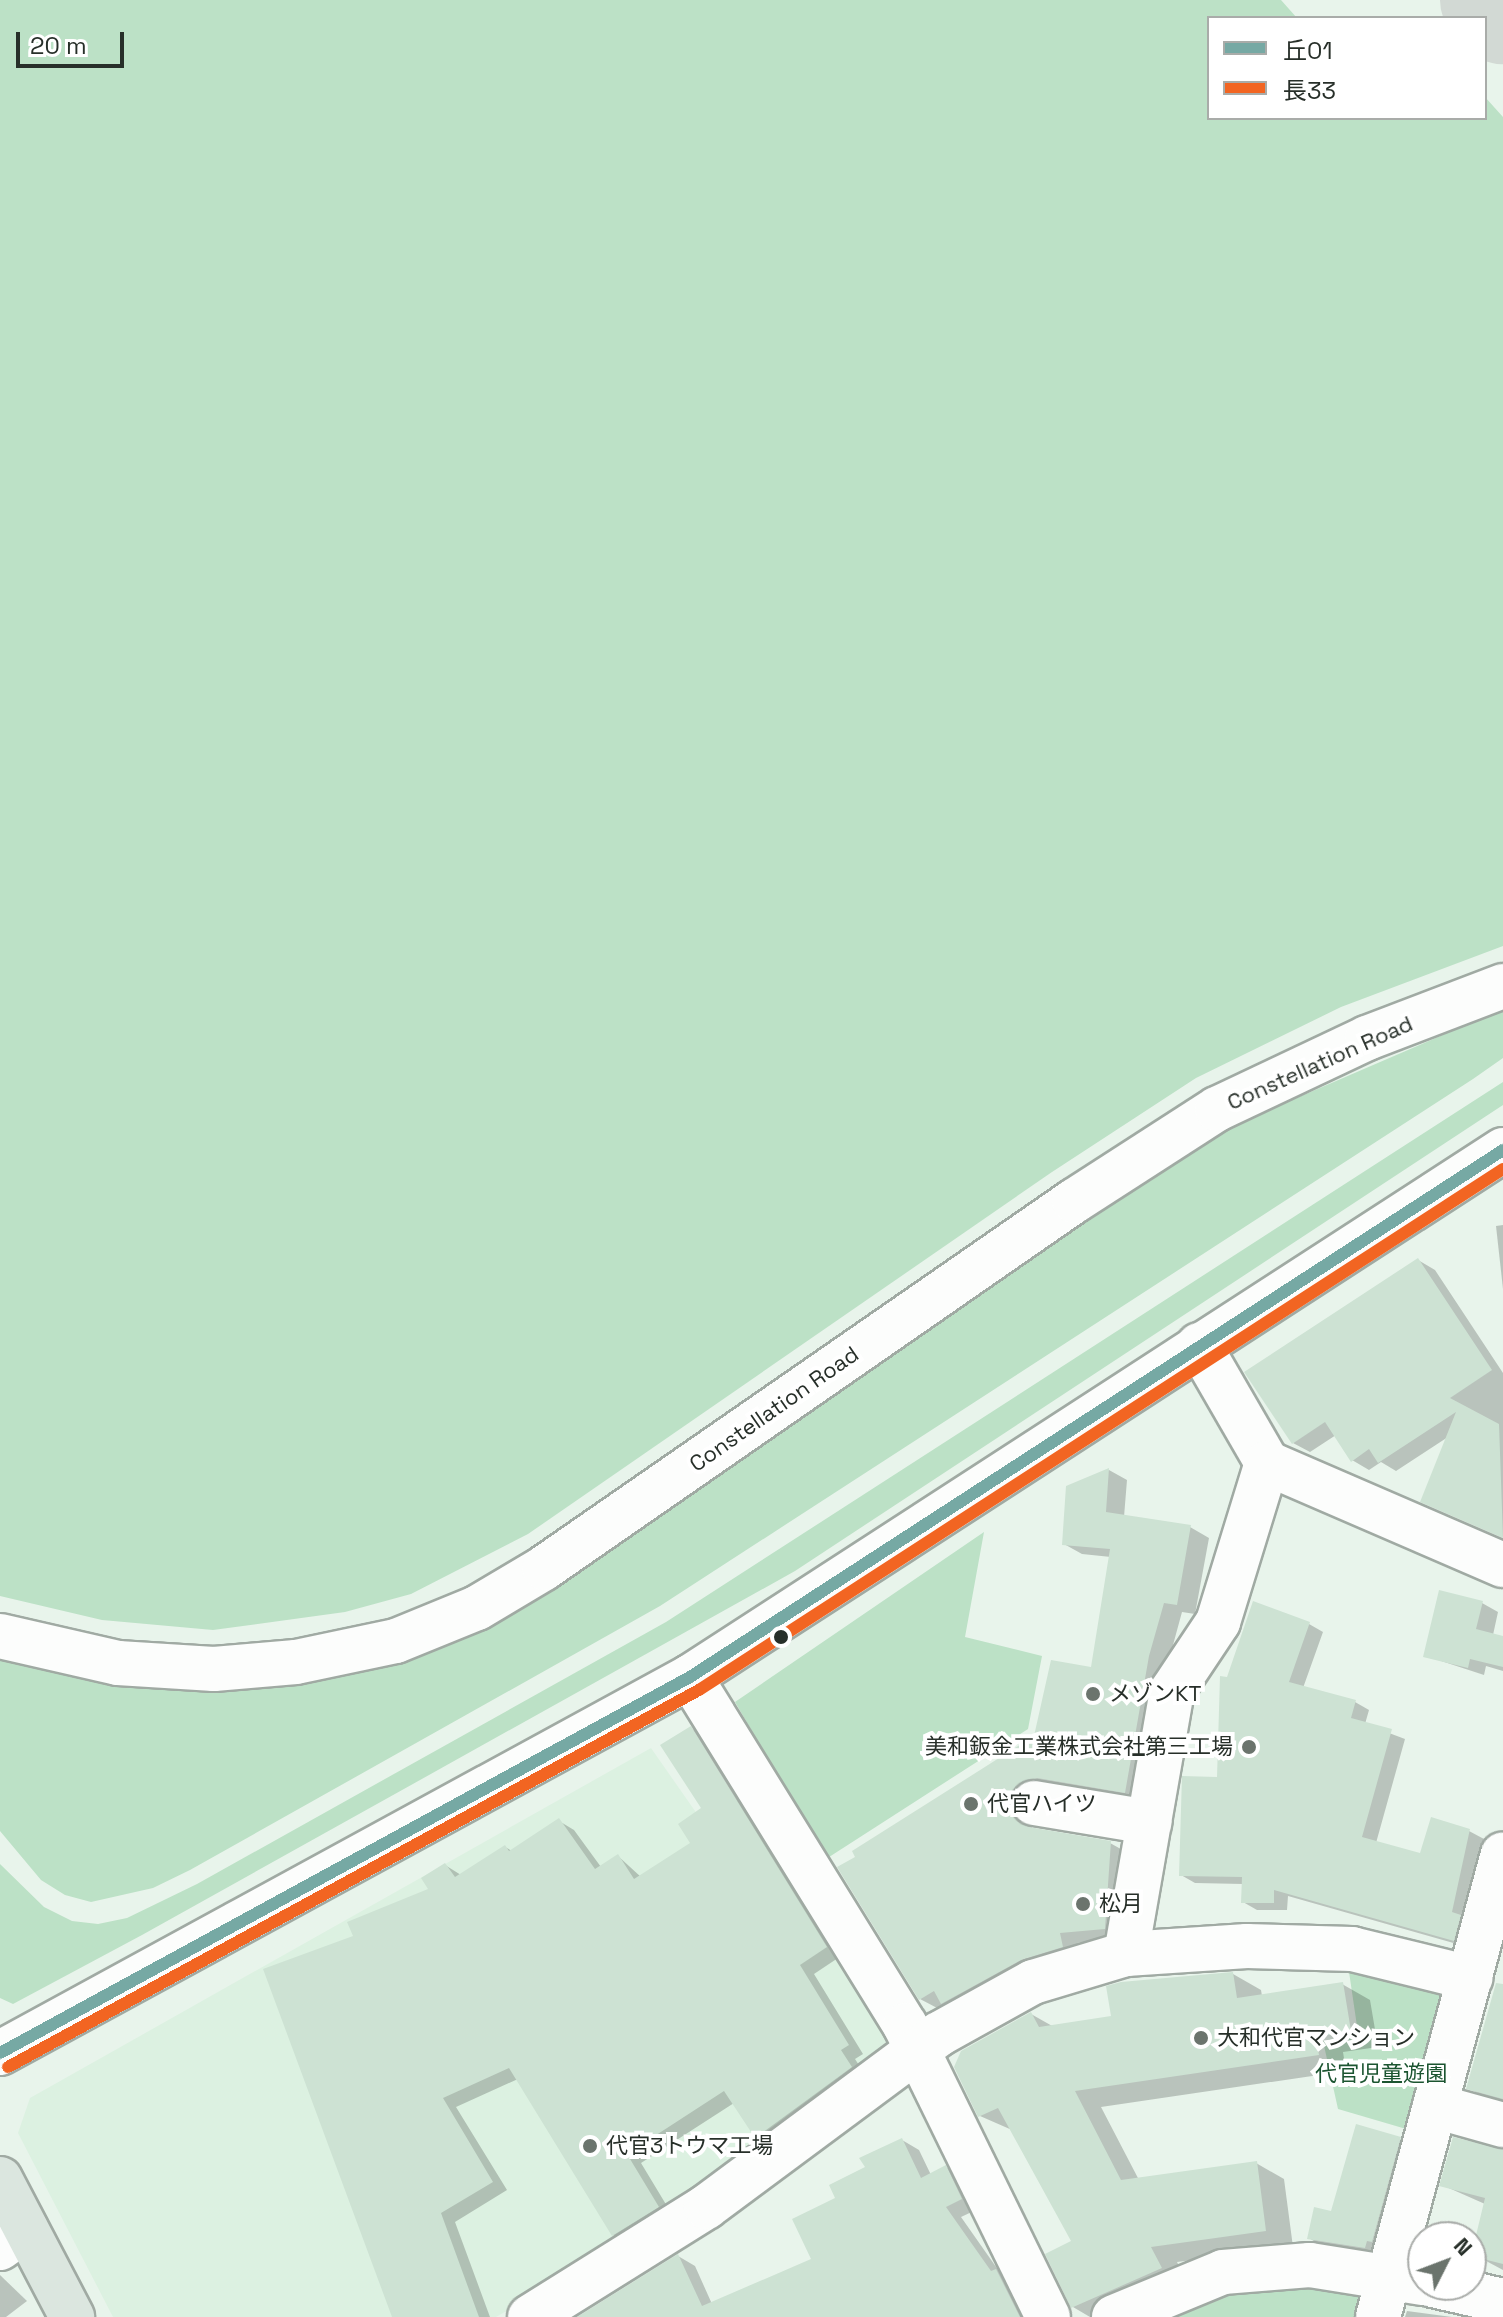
<!DOCTYPE html>
<html>
<head>
<meta charset="utf-8">
<style>
  body { margin:0 }
  #map { position:relative; width:1503px; height:2317px; overflow:hidden; background:#e8f4eb; font-family:"Space Grotesk","Noto Sans JP",sans-serif }
  div>[style] { position:absolute }
  .built>* { inset:0; background:#dcf1e1 }
  .green>* { inset:0; background:#bce1c6 }
  .shadow>* { inset:0; background:#0003 }
  .taxiway>* { height:98px; margin:-49px; padding:0 49px; transform-origin:49px; border-radius:49px; background:#d2d9d4 }
  .building>* { inset:0; background:#cde2d3 }
  .roads { filter:drop-shadow(2px 0 #a0aaa3) drop-shadow(-2px 0 #a0aaa3) drop-shadow(0 2px #a0aaa3) drop-shadow(0 -2px #a0aaa3) }
  .minor>* { height:44px; margin:-22px; padding:0 22px; transform-origin:22px; border-radius:22px; background:#fcfdfc }
  .major>* { height:44px; margin:-22px; padding:0 22px; transform-origin:22px; border-radius:22px; background:#dbe6df }
  .bus-1>* { height:12px; margin:-6px; padding:0 6px; transform-origin:6px; border-radius:6px; background:#76a9a4 }
  .bus-2>* { height:12px; margin:-6px; padding:0 6px; transform-origin:6px; border-radius:6px; background:#f26522 }
  .dots>* { width:22px; height:22px; translate:-50% -50%; box-sizing:border-box; border:4px solid #fff; border-radius:50% }
  span { translate:-50% -50%; white-space:nowrap; text-align:center; line-height:1.15; -webkit-text-stroke:8px #fff; paint-order:stroke }
  .street-label { font-size:22px; color:#272f29 }
  .poi-label { font-size:22px; color:#272f29 }
  .left { translate:0 -50%; text-align:left }
  .right { translate:-100% -50%; text-align:right }
  .park-label { font-size:22px; color:#1c5531 }
  .legend { position:absolute; left:1207px; top:16px; width:280px; height:104px; box-sizing:border-box; background:#fff; border:2px solid #a9aca9; margin:0; padding:10px 14px; list-style:none; font-size:24px; color:#272f29 }
  .legend li { display:flex; align-items:center; gap:16px; height:40px }
  .legend b { width:40px; border:2px solid #a9aca9 }
  .north { position:absolute; left:1407px; top:2221px; width:80px; height:80px; box-sizing:border-box; background:#fff; border:2px solid #a9aca9; border-radius:50%; rotate:48deg; font-size:22px; font-weight:700; line-height:32px; text-align:center; color:#272f29 }
  .north::after { content:''; display:block; margin:auto; width:28px; height:36px; background:#6b746d; clip-path:polygon(50% 0,100% 100%,50% 72%,0 100%) }
  .scale { position:absolute; left:16px; top:32px; width:108px; height:36px; box-sizing:border-box; border:4px solid #272f29; border-top:0; padding-left:10px; font-size:24px; line-height:28px; white-space:nowrap; color:#272f29; -webkit-text-stroke:6px #fff; paint-order:stroke }
</style>
</head>
<body>
<div id="map">
  <div class="built">
    <div style="clip-path:polygon(651px 1748px,702px 1821px,746px 1794px,897px 2044px,672px 2215px,496px 2317px,113px 2317px,18px 2133px,30px 2098px)"></div>
  </div>
  <div class="green">
    <div style="clip-path:polygon(0 0,1281px 0,1297px 18px,1209px 18px,1209px 118px,1485px 118px,1485px 97px,1503px 117px,1503px 946px,1341px 1007px,1196px 1078px,1052px 1172px,528px 1534px,411px 1594px,345px 1612px,213px 1630px,102px 1620px,0 1596px)"></div>
    <div style="clip-path:polygon(1503px 1009px,1503px 1058px,1473px 1079px,660px 1606px,190px 1870px,153px 1888px,91px 1902px,65px 1895px,41px 1880px,0 1831px,0 1654px,402px 1656px,1225px 1129px)"></div>
    <div style="clip-path:polygon(1503px 1082px,1503px 1105px,795px 1571px,142px 1935px,13px 2004px,0 1998px,0 1864px,44px 1907px,72px 1921px,98px 1924px,127px 1918px,197px 1884px,666px 1622px)"></div>
    <div style="clip-path:polygon(984px 1532px,965px 1637px,1042px 1656px,1028px 1729px,826px 1859px,735px 1702px)"></div>
    <div style="clip-path:polygon(1348px 1965px,1436px 1983px,1450px 1998px,1413px 2131px,1338px 2109px,1323px 2041px,1358px 2033px)"></div>
    <div style="clip-path:polygon(1261px 2284px,1362px 2288px,1354px 2317px,1169px 2317px)"></div>
  </div>
  <div class="shadow">
    <div style="clip-path:polygon(1503px 1225px,1503px 1289px,1496px 1226px)"></div>
    <div style="clip-path:polygon(1418px 1260px,1435px 1270px,1503px 1373px,1503px 1537px,1422px 1501px,1448px 1437px,1396px 1471px,1381px 1462px,1369px 1470px,1352px 1460px,1336px 1435px,1310px 1452px,1293px 1443px)"></div>
    <div style="clip-path:polygon(1109px 1470px,1127px 1480px,1124px 1517px,1190px 1527px,1209px 1538px,1195px 1614px,1182px 1612px,1167px 1667px,1143px 1802px,1027px 1809px,1029px 1825px,1036px 1831px,1110px 1843px,1128px 1853px,1123px 1938px,1077px 1943px,1081px 1957px,961px 2013px,946px 2005px,939px 2009px,920px 1999px,1036px 1738px,1093px 1670px,1111px 1557px,1082px 1554px,1064px 1544px,1068px 1488px)"></div>
    <div style="clip-path:polygon(1482px 1603px,1498px 1612px,1493px 1635px,1503px 1638px,1503px 1671px,1486px 1666px,1484px 1675px,1426px 1656px)"></div>
    <div style="clip-path:polygon(1309px 1624px,1323px 1632px,1303px 1688px,1355px 1702px,1369px 1710px,1365px 1724px,1405px 1739px,1376px 1843px,1421px 1856px,1469px 1831px,1484px 1839px,1464px 1946px,1288px 1896px,1287px 1910px,1257px 1910px,1243px 1902px,1243px 1884px,1195px 1883px,1181px 1875px,1219px 1779px,1228px 1679px)"></div>
    <div style="clip-path:polygon(691px 1728px,706px 1737px,841px 1956px,814px 1974px,863px 2054px,855px 2059px,866px 2076px,772px 2145px,757px 2137px,734px 2103px,641px 2163px,673px 2216px,629px 2244px,613px 2235px,518px 2079px,456px 2107px,507px 2190px,455px 2222px,490px 2317px,394px 2317px,356px 1937px,431px 1889px,445px 1865px,461px 1875px,505px 1847px,512px 1851px,559px 1821px,574px 1830px,601px 1867px,618px 1856px,641px 1877px,693px 1843px,704px 1809px)"></div>
    <div style="clip-path:polygon(1233px 1974px,1261px 1990px,1262px 1996px,1342px 1984px,1370px 2000px,1378px 2047px,1343px 2052px,1346px 2071px,1101px 2107px,1139px 2180px,1256px 2163px,1284px 2179px,1293px 2247px,1177px 2262px,1188px 2284px,1114px 2317px,1090px 2317px,1073px 2307px,1074px 2242px,1012px 2130px,980px 2116px,1031px 2014px,1054px 2027px,1114px 2018px)"></div>
    <div style="clip-path:polygon(1503px 1991px,1503px 2106px,1468px 2088px)"></div>
    <div style="clip-path:polygon(1400px 2139px,1416px 2148px,1381px 2256px,1325px 2248px,1309px 2238px)"></div>
    <div style="clip-path:polygon(902px 2140px,919px 2150px,931px 2175px,946px 2167px,962px 2177px,978px 2209px,961px 2217px,1001px 2274px,1013px 2281px,1032px 2317px,603px 2317px,678px 2256px,695px 2266px,712px 2304px,814px 2260px,838px 2199px)"></div>
    <div style="clip-path:polygon(1503px 2150px,1503px 2270px,1473px 2254px,1485px 2204px,1442px 2185px)"></div>
    <div style="clip-path:polygon(0 2275px,27px 2301px,6px 2317px,0 2317px)"></div>
    <div style="clip-path:polygon(1407px 2311px,1452px 2317px,1405px 2317px)"></div>
  </div>
  <div class="taxiway">
    <div style="left:1489px;top:0;width:21px;rotate:47deg"></div>
  </div>
  <div class="building">
    <div style="clip-path:polygon(1418px 1258px,1492px 1370px,1450px 1398px,1499px 1424px,1503px 1538px,1420px 1502px,1456px 1412px,1378px 1463px,1369px 1449px,1351px 1462px,1325px 1422px,1292px 1444px,1244px 1372px)"></div>
    <div style="clip-path:polygon(1109px 1468px,1106px 1512px,1191px 1525px,1177px 1605px,1164px 1603px,1149px 1656px,1125px 1793px,1037px 1778px,1015px 1787px,1009px 1800px,1018px 1822px,1029px 1827px,1111px 1841px,1105px 1929px,1060px 1933px,1063px 1947px,1021px 1960px,941px 2004px,934px 1991px,919px 2000px,837px 1867px,855px 1857px,852px 1851px,1034px 1736px,1051px 1660px,1091px 1667px,1110px 1549px,1062px 1545px,1066px 1486px)"></div>
    <div style="clip-path:polygon(1439px 1590px,1483px 1601px,1476px 1629px,1503px 1636px,1503px 1667px,1470px 1659px,1468px 1668px,1423px 1657px)"></div>
    <div style="clip-path:polygon(1253px 1601px,1310px 1622px,1289px 1682px,1356px 1700px,1351px 1718px,1392px 1729px,1362px 1837px,1420px 1853px,1431px 1817px,1470px 1829px,1452px 1912px,1461px 1915px,1454px 1941px,1274px 1890px,1274px 1903px,1241px 1903px,1242px 1877px,1179px 1876px,1182px 1776px,1217px 1777px,1220px 1676px,1227px 1677px)"></div>
    <div style="clip-path:polygon(691px 1726px,827px 1947px,800px 1965px,849px 2045px,841px 2050px,852px 2067px,755px 2138px,724px 2091px,627px 2154px,659px 2207px,612px 2236px,509px 2068px,443px 2098px,493px 2182px,441px 2213px,479px 2317px,392px 2317px,263px 1969px,353px 1936px,347px 1922px,428px 1889px,421px 1878px,445px 1863px,455px 1877px,505px 1845px,509px 1851px,559px 1818px,595px 1869px,618px 1854px,634px 1879px,690px 1843px,678px 1824px,701px 1808px,660px 1745px)"></div>
    <div style="clip-path:polygon(1233px 1972px,1237px 1998px,1343px 1982px,1351px 2031px,1316px 2037px,1319px 2055px,1075px 2091px,1121px 2180px,1257px 2161px,1266px 2231px,1151px 2247px,1162px 2268px,1071px 2308px,1045px 2254px,1071px 2241px,998px 2108px,978px 2117px,954px 2067px,961px 2051px,1031px 2012px,1039px 2027px,1111px 2016px,1106px 1986px,1121px 1982px)"></div>
    <div style="clip-path:polygon(1496px 1983px,1503px 1984px,1503px 2099px,1466px 2089px)"></div>
    <div style="clip-path:polygon(1356px 2124px,1401px 2137px,1372px 2242px,1367px 2241px,1365px 2248px,1307px 2239px,1314px 2207px,1331px 2211px)"></div>
    <div style="clip-path:polygon(1453px 2137px,1503px 2149px,1503px 2264px,1471px 2256px,1485px 2198px,1439px 2186px)"></div>
    <div style="clip-path:polygon(902px 2138px,921px 2178px,946px 2165px,962px 2199px,946px 2207px,991px 2271px,996px 2269px,1020px 2317px,577px 2317px,678px 2254px,702px 2306px,811px 2259px,792px 2219px,835px 2198px,829px 2185px,865px 2167px,859px 2158px)"></div>
  </div>
  <div class="roads">
    <div class="minor">
      <div style="left:1199px;top:1345px;width:136px;rotate:60deg"></div>
      <div style="left:1267px;top:1463px;width:257px;rotate:23.4deg"></div>
      <div style="left:0;top:1636px;width:121px;rotate:12.9deg"></div>
      <div style="left:118px;top:1663px;width:96px;rotate:3.6deg"></div>
      <div style="left:214px;top:1669px;width:82px;rotate:-4.9deg"></div>
      <div style="left:296px;top:1662px;width:102px;rotate:-11.9deg"></div>
      <div style="left:396px;top:1641px;width:87px;rotate:-22.2deg"></div>
      <div style="left:477px;top:1608px;width:78px;rotate:-30.8deg"></div>
      <div style="left:544px;top:1568px;width:645px;rotate:-34.7deg"></div>
      <div style="left:1074px;top:1201px;width:170px;rotate:-32.8deg"></div>
      <div style="left:1217px;top:1109px;width:166px;rotate:-25.3deg"></div>
      <div style="left:1367px;top:1038px;width:146px;rotate:-20.9deg"></div>
      <div style="left:690px;top:1677px;width:409px;rotate:58.3deg"></div>
      <div style="left:905px;top:2025px;width:325px;rotate:63.9deg"></div>
      <div style="left:1034px;top:1803px;width:117px;rotate:9.4deg"></div>
      <div style="left:1126px;top:1954px;width:267px;rotate:-80.1deg"></div>
      <div style="left:1172px;top:1691px;width:83px;rotate:-56.3deg"></div>
      <div style="left:1218px;top:1622px;width:166px;rotate:-72.9deg"></div>
      <div style="left:0;top:2053px;width:786px;rotate:-28.59deg"></div>
      <div style="left:690px;top:1677px;width:969px;rotate:-32.95deg"></div>
      <div style="left:1435px;top:2106px;width:71px;rotate:15.6deg"></div>
      <div style="left:0;top:2248px;width:32px;rotate:-36deg"></div>
      <div style="left:1433px;top:2285px;width:72px;rotate:12.9deg"></div>
      <div style="left:530px;top:2317px;width:208px;rotate:-32deg"></div>
      <div style="left:706px;top:2207px;width:290px;rotate:-36.6deg"></div>
      <div style="left:939px;top:2034px;width:107px;rotate:-29deg"></div>
      <div style="left:1033px;top:1982px;width:97px;rotate:-16.8deg"></div>
      <div style="left:1126px;top:1954px;width:121px;rotate:-3.8deg"></div>
      <div style="left:1247px;top:1946px;width:105px;rotate:1.6deg"></div>
      <div style="left:1352px;top:1949px;width:122px;rotate:13.8deg"></div>
      <div style="left:1114px;top:2317px;width:118px;rotate:-22.4deg"></div>
      <div style="left:1223px;top:2272px;width:87px;rotate:-4.6deg"></div>
      <div style="left:1310px;top:2265px;width:114px;rotate:9.1deg"></div>
      <div style="left:1378px;top:2317px;width:479px;rotate:-74.9deg"></div>
    </div>
    <div class="major">
      <div style="left:0;top:2179px;width:156px;rotate:62.4deg"></div>
    </div>
  </div>
  <div class="bus-1">
    <div style="left:0;top:2053px;width:786px;rotate:-28.59deg"></div>
    <div style="left:690px;top:1677px;width:969px;rotate:-32.95deg"></div>
  </div>
  <div class="bus-2">
    <div style="left:8px;top:2067px;width:787px;rotate:-28.62deg"></div>
    <div style="left:699px;top:1690px;width:958px;rotate:-32.94deg"></div>
  </div>
  <div class="dots">
    <div style="left:781px;top:1637px;background:#272f29"></div>
    <div style="left:1093px;top:1694px;background:#6b746d"></div>
    <div style="left:1249px;top:1747px;background:#6b746d"></div>
    <div style="left:971px;top:1804px;background:#6b746d"></div>
    <div style="left:1083px;top:1904px;background:#6b746d"></div>
    <div style="left:1201px;top:2038px;background:#6b746d"></div>
    <div style="left:590px;top:2146px;background:#6b746d"></div>
  </div>
  <div class="street-label">
    <span style="left:1320px;top:1063px;rotate:-24deg">Constellation Road</span>
    <span style="left:774px;top:1409px;rotate:-35deg">Constellation Road</span>
  </div>
  <div class="poi-label">
    <span class="left" style="left:1109px;top:1694px">メゾンKT</span>
    <span class="right" style="left:1233px;top:1747px">美和鈑金工業株式会社第三工場</span>
    <span class="left" style="left:987px;top:1804px">代官ハイツ</span>
    <span class="left" style="left:1099px;top:1904px">松月</span>
    <span class="left" style="left:1217px;top:2038px">大和代官マンション</span>
    <span class="left" style="left:606px;top:2146px">代官3トウマ工場</span>
  </div>
  <div class="park-label">
    <span style="left:1381px;top:2074px">代官児童遊園</span>
  </div>
  <ul class="legend">
  <li><b style="height:10px;background:#76a9a4"></b>丘01</li>
  <li><b style="height:10px;background:#f26522"></b>長33</li>
  </ul>
  <div class="north">N</div>
  <div class="scale">20 m</div>
</div>
</body>
</html>
